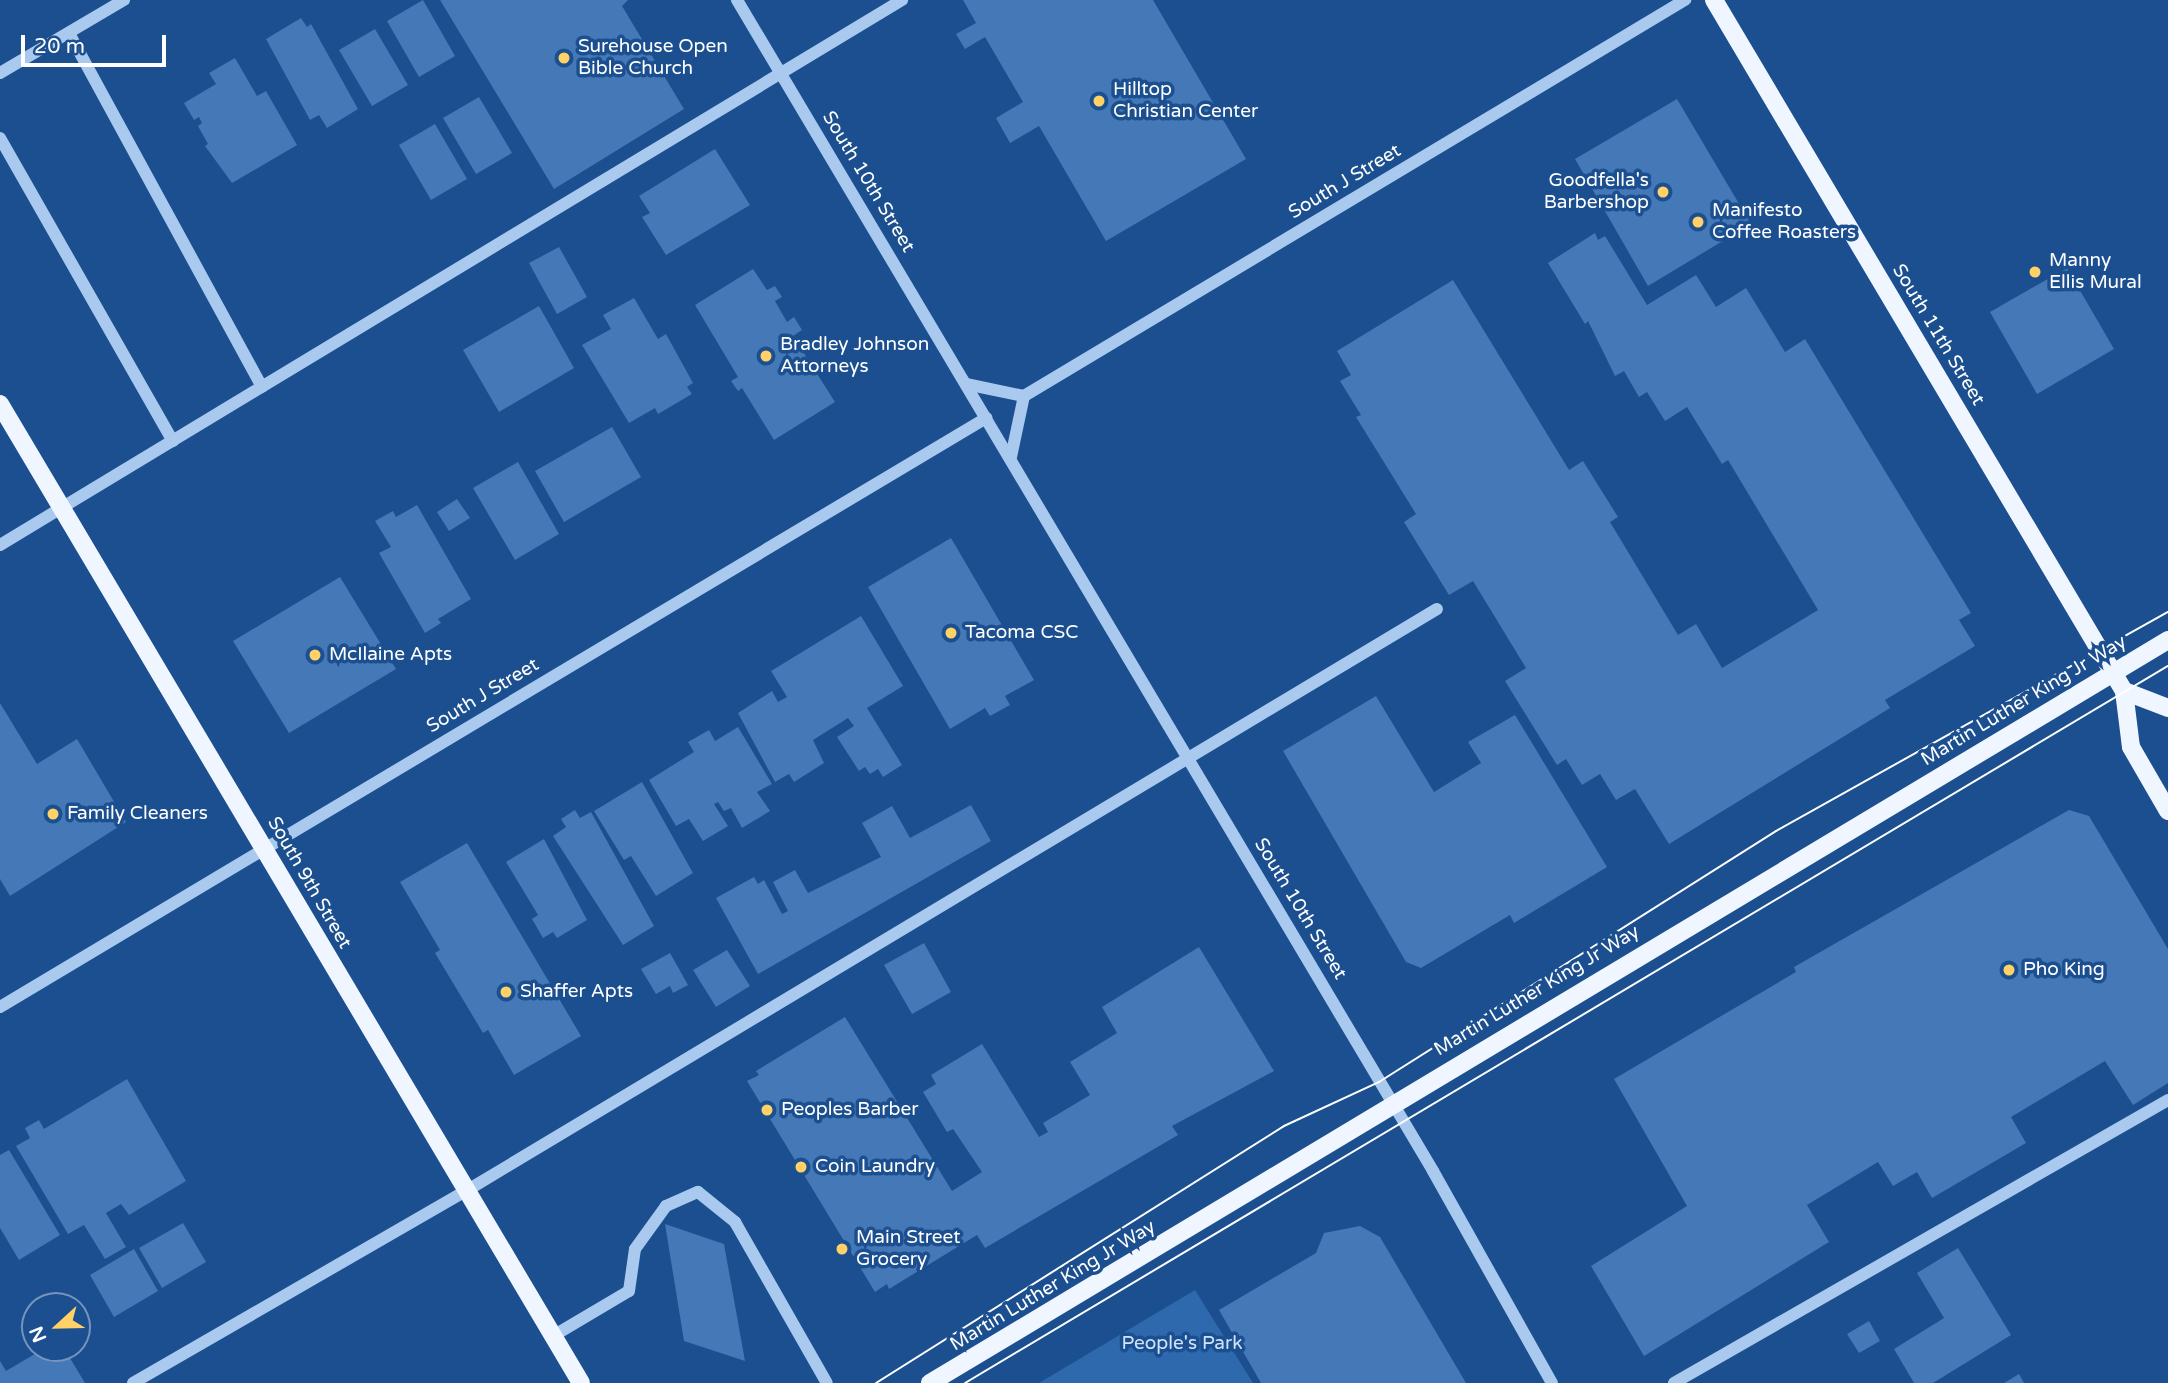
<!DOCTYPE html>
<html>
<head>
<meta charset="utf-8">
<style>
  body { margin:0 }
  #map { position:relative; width:2168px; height:1383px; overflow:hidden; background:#1b4f8f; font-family:"Varela Round",sans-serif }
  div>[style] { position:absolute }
  .green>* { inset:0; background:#2e69ad }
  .building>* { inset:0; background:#4478b7 }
  .minor>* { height:12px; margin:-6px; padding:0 6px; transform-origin:6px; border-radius:6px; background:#a9c9ee }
  .major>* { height:18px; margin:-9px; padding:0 9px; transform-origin:9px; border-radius:9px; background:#f0f6ff }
  .tram>* { height:2px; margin:-1px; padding:0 1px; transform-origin:1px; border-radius:1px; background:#fff }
  .dots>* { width:19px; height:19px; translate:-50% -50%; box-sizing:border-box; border:4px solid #1b4f8f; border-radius:50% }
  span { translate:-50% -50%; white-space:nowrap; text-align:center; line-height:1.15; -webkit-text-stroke:7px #1b4f8f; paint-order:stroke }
  .poi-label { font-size:19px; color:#fff }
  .left { translate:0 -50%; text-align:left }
  .right { translate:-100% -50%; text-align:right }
  .street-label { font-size:19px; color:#fff }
  .park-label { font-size:19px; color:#cfe3fa }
  .north { position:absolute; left:21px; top:1292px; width:70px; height:70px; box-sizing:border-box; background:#1b4f8f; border:2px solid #7695bc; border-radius:50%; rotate:248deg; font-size:19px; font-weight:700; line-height:28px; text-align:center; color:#fff }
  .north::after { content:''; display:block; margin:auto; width:24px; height:32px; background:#ffd166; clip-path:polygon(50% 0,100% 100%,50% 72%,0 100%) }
  .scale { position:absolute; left:21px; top:35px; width:145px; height:32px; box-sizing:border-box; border:4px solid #fff; border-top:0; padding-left:9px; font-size:21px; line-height:24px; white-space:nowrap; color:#fff; -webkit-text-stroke:5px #1b4f8f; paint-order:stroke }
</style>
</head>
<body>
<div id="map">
  <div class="green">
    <div style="clip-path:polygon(1195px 1290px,1253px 1383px,1039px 1383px)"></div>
  </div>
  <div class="building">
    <div style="clip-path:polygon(423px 0,455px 56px,419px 77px,387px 21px)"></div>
    <div style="clip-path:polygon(440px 0,628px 0,622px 6px,684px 109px,554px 189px)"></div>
    <div style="clip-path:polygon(963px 0,1153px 0,1246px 159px,1106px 241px,1039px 126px,1010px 143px,996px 118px,1023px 102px,985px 37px,965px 49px,956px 34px,976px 23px)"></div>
    <div style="clip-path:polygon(301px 18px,307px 27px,311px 24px,358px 109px,327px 128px,319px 115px,310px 120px,266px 39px)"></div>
    <div style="clip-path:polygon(375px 29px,408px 85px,372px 106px,339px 50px)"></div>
    <div style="clip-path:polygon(235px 58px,257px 96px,266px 91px,297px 145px,232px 183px,205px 146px,208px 144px,198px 126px,202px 123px,199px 117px,194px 120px,184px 103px,216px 84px,209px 73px)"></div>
    <div style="clip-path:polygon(479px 97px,512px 153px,476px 174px,443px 118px)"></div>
    <div style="clip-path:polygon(1677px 99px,1751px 224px,1648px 286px,1575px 159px)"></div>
    <div style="clip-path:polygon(435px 124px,467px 179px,431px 200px,399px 145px)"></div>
    <div style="clip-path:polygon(715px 149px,750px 205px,666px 255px,642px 217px,650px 213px,639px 196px)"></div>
    <div style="clip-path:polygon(1595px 233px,1598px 240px,1605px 236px,1647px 305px,1696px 275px,1716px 307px,1746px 288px,1785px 352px,1805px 339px,1971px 613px,1959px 620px,1975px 646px,1885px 700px,1890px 708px,1669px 844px,1635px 789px,1616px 800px,1600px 774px,1582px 785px,1566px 759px,1557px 765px,1505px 681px,1526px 668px,1473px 581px,1449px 595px,1404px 522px,1416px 514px,1356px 417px,1361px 415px,1340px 381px,1351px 375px,1337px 351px,1453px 280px,1569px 470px,1583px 461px,1618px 517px,1610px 522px,1678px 635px,1696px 624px,1722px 668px,1818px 610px,1728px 460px,1722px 464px,1687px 407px,1665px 421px,1647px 392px,1639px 397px,1624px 371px,1615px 376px,1588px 321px,1585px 324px,1548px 263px)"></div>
    <div style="clip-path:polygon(559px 247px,587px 297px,557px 314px,529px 263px)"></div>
    <div style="clip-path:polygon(2067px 268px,2114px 349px,2037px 394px,1990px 312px)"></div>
    <div style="clip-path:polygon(753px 269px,767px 290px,775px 286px,782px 297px,775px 301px,787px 322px,794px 317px,802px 330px,793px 336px,835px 402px,774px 440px,742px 388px,738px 391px,731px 381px,738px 377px,695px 305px)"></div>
    <div style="clip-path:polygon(634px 298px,658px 339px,666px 334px,693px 383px,687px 387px,692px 394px,658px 414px,655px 408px,629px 423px,582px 345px,611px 329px,603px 315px)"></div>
    <div style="clip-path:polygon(539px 306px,574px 368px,499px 412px,463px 350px)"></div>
    <div style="clip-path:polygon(612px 427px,641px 477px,564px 522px,535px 471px)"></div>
    <div style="clip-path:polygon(518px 462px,559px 534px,515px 560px,473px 488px)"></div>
    <div style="clip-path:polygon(457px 499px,470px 518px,449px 531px,437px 512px)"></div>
    <div style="clip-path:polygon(417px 505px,471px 599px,438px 619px,441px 623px,425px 633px,379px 553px,391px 547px,375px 521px,393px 511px,396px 517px)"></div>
    <div style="clip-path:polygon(951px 538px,1034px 680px,1005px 696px,1010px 705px,990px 716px,985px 708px,950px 729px,868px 587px)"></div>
    <div style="clip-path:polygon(340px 577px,396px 669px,289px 733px,233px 641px)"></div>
    <div style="clip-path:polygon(861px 616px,903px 686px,867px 708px,902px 765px,883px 777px,878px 769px,870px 774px,865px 767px,859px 771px,837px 737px,854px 726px,848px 718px,813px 740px,824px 763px,794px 782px,789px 774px,775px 782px,738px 713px,772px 691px,778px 702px,787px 697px,771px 671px)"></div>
    <div style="clip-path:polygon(1376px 696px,1434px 792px,1481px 763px,1468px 742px,1515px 715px,1607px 867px,1514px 923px,1510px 915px,1421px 968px,1406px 962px,1283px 751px)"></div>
    <div style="clip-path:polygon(0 703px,37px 764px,77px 739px,126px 822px,10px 896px,0 879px)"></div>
    <div style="clip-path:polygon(738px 727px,772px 784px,757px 792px,770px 811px,742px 828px,731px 808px,724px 811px,718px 802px,714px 804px,728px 826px,703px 841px,689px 819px,676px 826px,649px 780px,694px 752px,688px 742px,709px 730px,715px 741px)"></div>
    <div style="clip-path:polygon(642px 782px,693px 873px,656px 896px,631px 856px,624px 860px,594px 811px)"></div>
    <div style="clip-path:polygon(971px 805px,991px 841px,758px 974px,716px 898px,754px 877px,758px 884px,764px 880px,782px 914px,788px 911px,773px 882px,795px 870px,808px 893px,881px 857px,862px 823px,892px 806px,910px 838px)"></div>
    <div style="clip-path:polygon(575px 810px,580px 818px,591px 812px,654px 926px,623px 945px,553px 836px,566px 827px,561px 819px)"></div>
    <div style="clip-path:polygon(2069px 810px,2089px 816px,2168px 949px,2168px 1083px,2133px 1105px,2105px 1061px,2011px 1117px,2026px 1143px,1932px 1198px,1917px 1172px,1893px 1186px,1878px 1162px,1807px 1205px,1829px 1242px,1644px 1356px,1591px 1266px,1687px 1206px,1614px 1079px,1796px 972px,1794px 967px)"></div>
    <div style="clip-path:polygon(544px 839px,587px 920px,557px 938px,553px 932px,543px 938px,532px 919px,538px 915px,506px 862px)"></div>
    <div style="clip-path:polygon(467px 843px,581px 1036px,514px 1075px,488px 1030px,483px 1033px,435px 953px,440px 950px,400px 882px)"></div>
    <div style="clip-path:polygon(924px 943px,951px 992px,912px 1014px,884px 965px)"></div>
    <div style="clip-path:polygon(1199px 947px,1274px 1071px,1172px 1126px,1178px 1135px,985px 1248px,977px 1235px,889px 1289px,887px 1284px,875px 1292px,747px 1081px,759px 1075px,756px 1071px,845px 1017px,952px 1191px,982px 1172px,953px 1129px,947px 1132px,923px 1092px,936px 1084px,931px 1075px,982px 1044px,1039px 1137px,1048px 1132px,1043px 1123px,1090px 1095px,1070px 1062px,1117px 1033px,1102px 1007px)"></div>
    <div style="clip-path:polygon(727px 950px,750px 986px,716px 1007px,693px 970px)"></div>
    <div style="clip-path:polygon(670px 953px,688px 985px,673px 993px,670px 986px,656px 994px,641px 969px)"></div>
    <div style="clip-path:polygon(127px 1079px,186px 1181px,129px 1215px,121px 1204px,106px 1213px,126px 1247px,105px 1259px,84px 1225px,68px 1234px,16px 1146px,30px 1138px,25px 1128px,39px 1120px,44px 1129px)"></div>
    <div style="clip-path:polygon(9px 1150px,60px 1235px,19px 1260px,0 1228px,0 1155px)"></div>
    <div style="clip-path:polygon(183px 1223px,206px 1262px,162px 1288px,139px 1248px)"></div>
    <div style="clip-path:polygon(665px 1224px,724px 1244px,745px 1361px,684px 1341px)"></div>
    <div style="clip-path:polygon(1360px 1226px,1380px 1237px,1466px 1383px,1261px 1383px,1219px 1310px,1316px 1253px,1324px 1233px)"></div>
    <div style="clip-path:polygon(1958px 1248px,2011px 1335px,1933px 1383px,1914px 1383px,1894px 1349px,1944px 1318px,1917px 1273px)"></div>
    <div style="clip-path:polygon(134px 1249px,158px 1291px,114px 1317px,90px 1275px)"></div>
    <div style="clip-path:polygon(1869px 1321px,1880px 1341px,1859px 1353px,1847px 1334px)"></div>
    <div style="clip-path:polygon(45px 1348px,64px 1348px,85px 1383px,0 1383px,0 1361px,6px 1371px)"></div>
    <div style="clip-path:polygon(2019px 1374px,2024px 1383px,2004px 1383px)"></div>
  </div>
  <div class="minor">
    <div style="left:737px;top:0;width:1362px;rotate:59.27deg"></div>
    <div style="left:1433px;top:1171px;width:243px;rotate:60.7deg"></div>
    <div style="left:69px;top:33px;width:403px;rotate:61.4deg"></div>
    <div style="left:0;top:73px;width:144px;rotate:-30.5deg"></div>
    <div style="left:0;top:138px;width:349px;rotate:60.3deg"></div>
    <div style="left:966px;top:384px;width:59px;rotate:11.7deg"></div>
    <div style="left:1024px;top:396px;width:771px;rotate:-30.93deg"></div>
    <div style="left:1011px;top:457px;width:62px;rotate:-78deg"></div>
    <div style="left:0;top:545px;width:1054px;rotate:-31.14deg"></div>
    <div style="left:0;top:1007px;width:1149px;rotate:-30.85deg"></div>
    <div style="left:553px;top:1336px;width:88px;rotate:-30.6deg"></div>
    <div style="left:629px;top:1291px;width:42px;rotate:-81.9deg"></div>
    <div style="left:635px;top:1249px;width:53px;rotate:-54.2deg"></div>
    <div style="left:666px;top:1206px;width:35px;rotate:-24deg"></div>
    <div style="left:698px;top:1192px;width:48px;rotate:39deg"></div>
    <div style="left:735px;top:1222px;width:185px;rotate:60.3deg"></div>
    <div style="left:133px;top:1383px;width:384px;rotate:-30deg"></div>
    <div style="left:466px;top:1191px;width:1132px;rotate:-30.94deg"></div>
    <div style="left:1674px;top:1383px;width:569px;rotate:-29.81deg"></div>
  </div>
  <div class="major">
    <div style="left:1714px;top:0;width:803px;rotate:59.32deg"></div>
    <div style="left:2124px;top:691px;width:56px;rotate:82.9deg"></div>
    <div style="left:2131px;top:747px;width:74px;rotate:60deg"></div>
    <div style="left:0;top:404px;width:1138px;rotate:59.31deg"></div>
    <div style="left:2124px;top:691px;width:47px;rotate:21.1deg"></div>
    <div style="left:930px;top:1383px;width:1444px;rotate:-30.97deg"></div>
  </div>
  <div class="tram">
    <div style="left:876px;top:1383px;width:482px;rotate:-32.2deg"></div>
    <div style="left:1284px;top:1126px;width:105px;rotate:-24.9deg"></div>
    <div style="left:1379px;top:1082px;width:470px;rotate:-32.3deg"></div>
    <div style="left:1776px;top:831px;width:449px;rotate:-29.2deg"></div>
    <div style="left:965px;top:1383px;width:1400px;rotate:-30.8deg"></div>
  </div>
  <div class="dots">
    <div style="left:564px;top:58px;background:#ffd166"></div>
    <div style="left:1099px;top:101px;background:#ffd166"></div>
    <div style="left:1663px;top:192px;background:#ffd166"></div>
    <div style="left:1698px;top:222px;background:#ffd166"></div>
    <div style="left:2035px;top:272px;background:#ffd166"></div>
    <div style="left:766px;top:356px;background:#ffd166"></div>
    <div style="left:951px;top:633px;background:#ffd166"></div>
    <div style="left:315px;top:655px;background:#ffd166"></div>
    <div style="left:53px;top:814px;background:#ffd166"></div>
    <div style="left:2009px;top:970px;background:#ffd166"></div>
    <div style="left:506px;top:992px;background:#ffd166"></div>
    <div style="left:767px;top:1110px;background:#ffd166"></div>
    <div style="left:801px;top:1167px;background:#ffd166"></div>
    <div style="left:842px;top:1249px;background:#ffd166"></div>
  </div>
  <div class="poi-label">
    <span class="left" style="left:578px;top:58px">Surehouse Open<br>Bible Church</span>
    <span class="left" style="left:1113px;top:101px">Hilltop<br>Christian Center</span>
    <span class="right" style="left:1649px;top:192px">Goodfella's<br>Barbershop</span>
    <span class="left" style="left:1712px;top:222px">Manifesto<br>Coffee Roasters</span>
    <span class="left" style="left:2049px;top:272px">Manny<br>Ellis Mural</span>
    <span class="left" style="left:780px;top:356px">Bradley Johnson<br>Attorneys</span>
    <span class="left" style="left:965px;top:633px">Tacoma CSC</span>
    <span class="left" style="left:329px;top:655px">McIlaine Apts</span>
    <span class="left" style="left:67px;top:814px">Family Cleaners</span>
    <span class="left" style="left:2023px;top:970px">Pho King</span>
    <span class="left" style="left:520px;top:992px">Shaffer Apts</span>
    <span class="left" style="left:781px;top:1110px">Peoples Barber</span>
    <span class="left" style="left:815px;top:1167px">Coin Laundry</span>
    <span class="left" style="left:856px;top:1249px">Main Street<br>Grocery</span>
  </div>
  <div class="street-label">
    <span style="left:868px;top:182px;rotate:59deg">South 10th Street</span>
    <span style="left:1345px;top:182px;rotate:-31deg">South J Street</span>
    <span style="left:1938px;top:335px;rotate:59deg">South 11th Street</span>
    <span style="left:483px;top:696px;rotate:-31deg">South J Street</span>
    <span style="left:2024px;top:701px;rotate:-31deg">Martin Luther King Jr Way</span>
    <span style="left:309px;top:883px;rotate:60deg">South 9th Street</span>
    <span style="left:1300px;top:909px;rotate:59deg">South 10th Street</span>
    <span style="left:1537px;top:991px;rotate:-31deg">Martin Luther King Jr Way</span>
    <span style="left:1053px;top:1286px;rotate:-31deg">Martin Luther King Jr Way</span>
  </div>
  <div class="park-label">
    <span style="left:1182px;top:1344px">People's Park</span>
  </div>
  <div class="north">N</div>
  <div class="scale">20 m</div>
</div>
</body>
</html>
